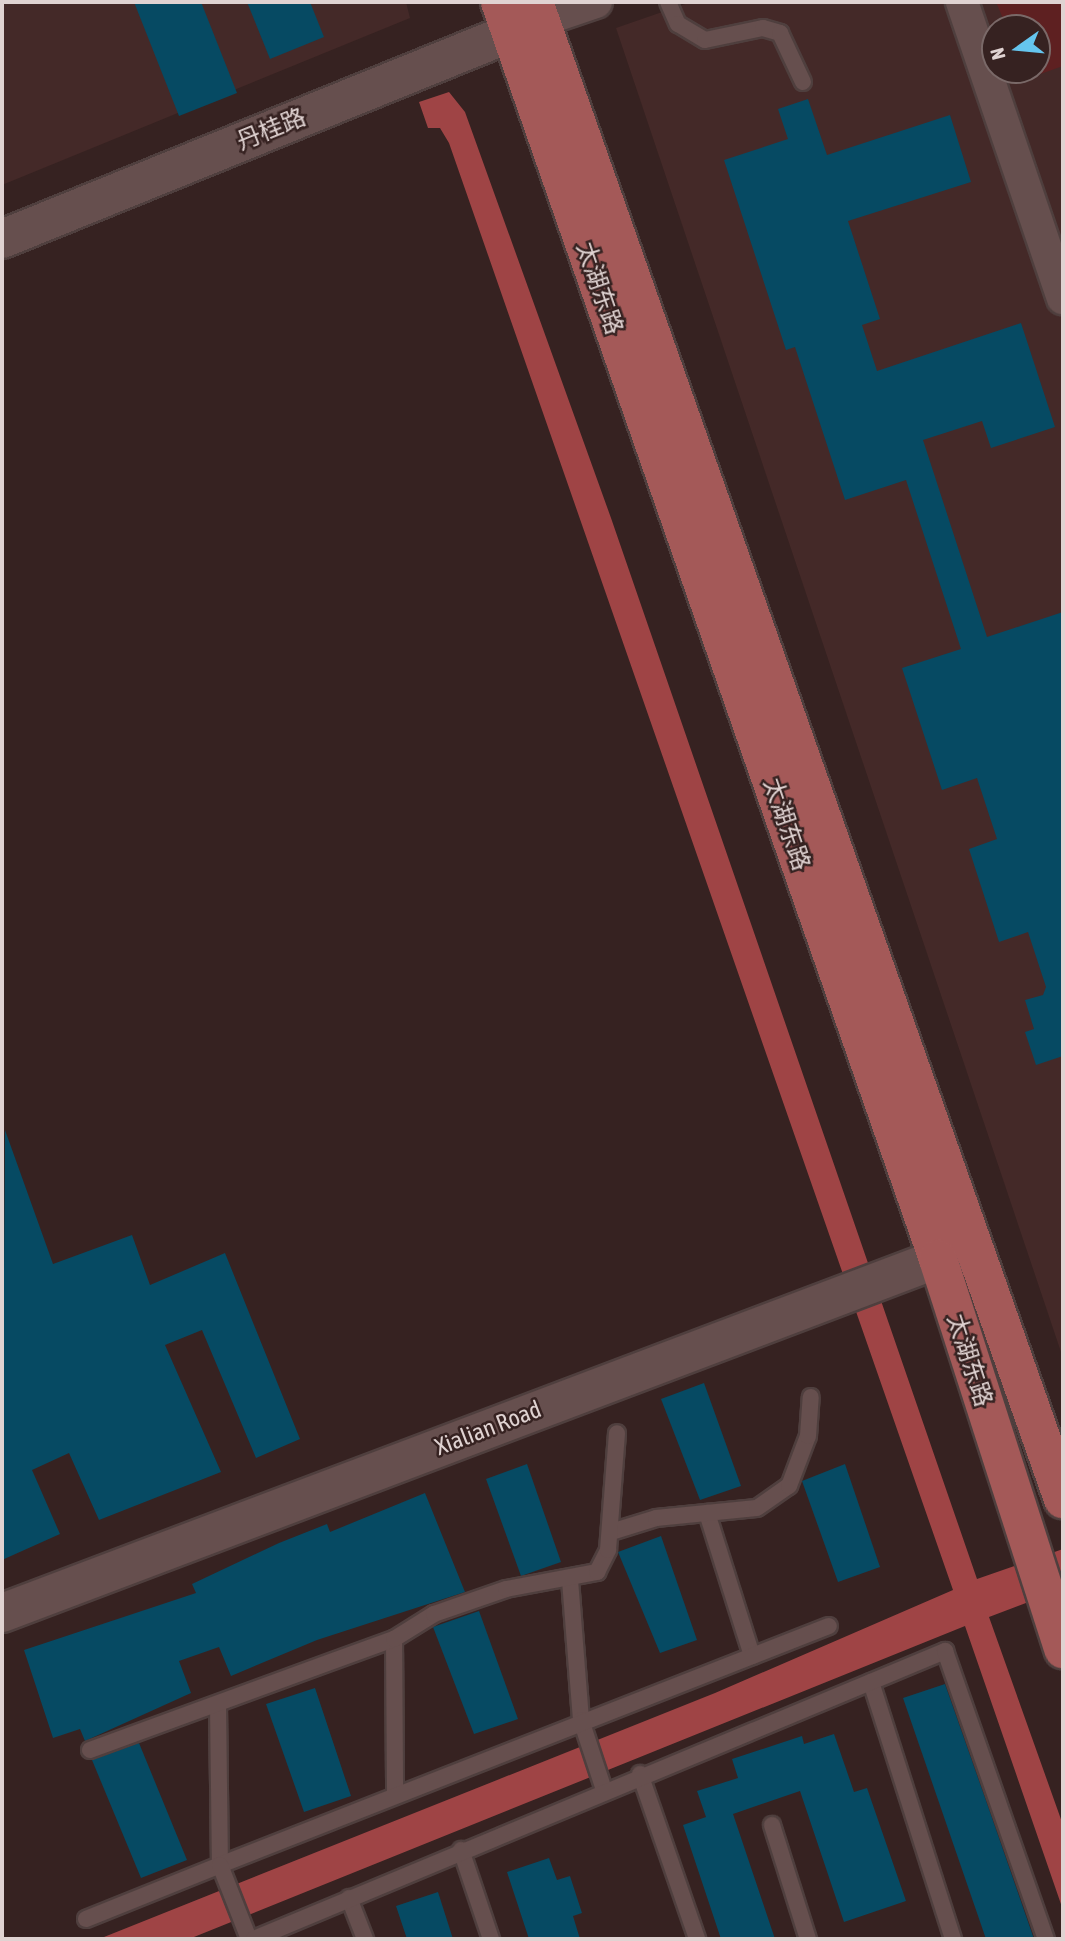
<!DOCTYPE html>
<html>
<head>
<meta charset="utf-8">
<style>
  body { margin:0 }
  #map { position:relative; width:1065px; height:1941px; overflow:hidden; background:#362221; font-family:"Asap Condensed","Noto Sans SC",sans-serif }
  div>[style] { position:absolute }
  .built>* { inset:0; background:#442928 }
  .green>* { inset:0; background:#5e2021 }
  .water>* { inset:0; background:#9f4445 }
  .building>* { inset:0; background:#064a63 }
  .roads { filter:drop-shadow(2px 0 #4f3f3e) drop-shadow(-2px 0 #4f3f3e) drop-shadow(0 2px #4f3f3e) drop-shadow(0 -2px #4f3f3e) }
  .lane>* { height:16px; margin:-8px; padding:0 8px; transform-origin:8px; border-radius:8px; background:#664f4e }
  .street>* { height:32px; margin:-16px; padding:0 16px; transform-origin:16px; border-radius:16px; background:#664f4e }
  .secondary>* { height:38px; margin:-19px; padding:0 19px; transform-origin:19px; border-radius:19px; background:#664f4e }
  .primary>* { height:38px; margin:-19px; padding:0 19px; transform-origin:19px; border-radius:19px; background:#a45958 }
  span { translate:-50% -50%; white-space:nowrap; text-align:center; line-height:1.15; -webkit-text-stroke:5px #362221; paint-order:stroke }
  .street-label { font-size:24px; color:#e0d3d2 }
  .frame { position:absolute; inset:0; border:4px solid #e0d3d2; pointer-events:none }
  .north { position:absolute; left:981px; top:14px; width:70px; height:70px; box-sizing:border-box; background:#362221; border:2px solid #7a6968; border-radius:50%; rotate:255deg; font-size:19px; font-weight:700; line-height:28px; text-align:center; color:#e0d3d2 }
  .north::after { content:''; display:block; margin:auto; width:24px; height:32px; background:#65c5ee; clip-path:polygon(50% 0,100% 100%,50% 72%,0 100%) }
</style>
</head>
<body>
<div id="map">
  <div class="built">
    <div style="clip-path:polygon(2px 2px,406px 2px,410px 18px,2px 185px)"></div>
    <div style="clip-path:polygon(evenodd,691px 2px,1063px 2px,1063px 1358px,616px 28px,691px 2px,995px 28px,1037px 28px,1037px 70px,995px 70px,995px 28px)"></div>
  </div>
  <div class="green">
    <div style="clip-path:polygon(996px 2px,1063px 2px,1063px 66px,1029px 78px,1025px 70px,1037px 70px,1037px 28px,1007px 28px)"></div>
  </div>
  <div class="water">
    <div style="clip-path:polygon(449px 92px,465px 112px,611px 518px,977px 1579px,1063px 1549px,1063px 1589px,989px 1617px,1063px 1825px,1063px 1910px,965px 1626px,189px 1939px,99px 1939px,715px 1693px,953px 1590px,449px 143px,440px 128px,428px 128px,419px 102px)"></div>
  </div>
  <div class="building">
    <div style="clip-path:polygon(134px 2px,201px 2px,237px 93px,179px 116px)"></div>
    <div style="clip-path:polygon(247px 2px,310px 2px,324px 37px,270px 59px)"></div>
    <div style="clip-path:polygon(808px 99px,827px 155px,950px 115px,971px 182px,848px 221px,880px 319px,862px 325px,877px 371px,1021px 323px,1055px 427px,991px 448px,982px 421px,923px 440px,987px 637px,1063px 612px,1063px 1056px,1036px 1065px,1025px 1032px,1034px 1029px,1025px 1000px,1043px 995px,1046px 987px,1028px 932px,999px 942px,969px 849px,997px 839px,977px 778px,942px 790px,902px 668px,961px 649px,906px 480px,845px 500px,795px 347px,786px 350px,724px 160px,788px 139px,778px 109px)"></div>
    <div style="clip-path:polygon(5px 1130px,53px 1264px,132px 1235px,150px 1285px,225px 1253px,300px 1439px,256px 1458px,202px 1330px,165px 1345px,221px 1472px,99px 1520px,69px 1453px,32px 1470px,60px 1534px,2px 1560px)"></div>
    <div style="clip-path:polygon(704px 1383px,741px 1486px,700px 1500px,661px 1399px)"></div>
    <div style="clip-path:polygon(527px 1464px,561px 1562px,521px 1576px,486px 1479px)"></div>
    <div style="clip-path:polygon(845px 1464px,880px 1567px,838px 1582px,802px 1481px)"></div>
    <div style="clip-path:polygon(425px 1493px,465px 1592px,317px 1640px,231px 1676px,219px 1647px,179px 1661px,191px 1693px,85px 1741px,80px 1729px,53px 1738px,24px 1650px,196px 1593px,192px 1584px,279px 1543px,327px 1524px,330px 1532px)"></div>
    <div style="clip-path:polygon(661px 1536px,697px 1640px,660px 1653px,618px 1552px)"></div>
    <div style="clip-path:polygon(479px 1611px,518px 1719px,474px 1734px,433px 1627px)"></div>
    <div style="clip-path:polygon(945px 1684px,990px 1812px,1034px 1939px,986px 1939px,903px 1698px)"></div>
    <div style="clip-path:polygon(315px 1688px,351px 1796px,304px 1812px,266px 1704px)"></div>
    <div style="clip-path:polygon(834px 1734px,854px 1792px,867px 1788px,906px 1901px,844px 1922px,800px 1791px,733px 1814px,775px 1939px,721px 1939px,683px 1825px,706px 1817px,697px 1791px,738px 1778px,732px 1759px,802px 1736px,804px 1744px)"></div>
    <div style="clip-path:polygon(139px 1743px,187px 1860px,141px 1878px,92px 1760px)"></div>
    <div style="clip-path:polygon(549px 1858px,557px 1880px,570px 1876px,582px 1913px,573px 1916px,580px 1939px,529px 1939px,507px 1872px)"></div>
    <div style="clip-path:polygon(438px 1892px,453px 1939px,407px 1939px,396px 1906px)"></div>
  </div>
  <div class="roads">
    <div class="lane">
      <div style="left:668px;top:2px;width:24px;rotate:66deg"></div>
      <div style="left:678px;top:24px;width:31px;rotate:31deg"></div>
      <div style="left:705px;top:40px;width:59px;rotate:-11.7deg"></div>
      <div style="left:763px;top:28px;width:18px;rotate:16deg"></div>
      <div style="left:780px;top:33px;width:54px;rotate:64.9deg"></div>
      <div style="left:707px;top:1513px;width:150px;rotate:72.5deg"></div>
      <div style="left:611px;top:1532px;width:47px;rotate:-17.3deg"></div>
      <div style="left:656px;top:1518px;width:101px;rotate:-5.7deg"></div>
      <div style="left:757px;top:1508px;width:39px;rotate:-35deg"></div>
      <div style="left:789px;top:1486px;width:53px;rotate:-69.2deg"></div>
      <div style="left:808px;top:1436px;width:39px;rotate:-86deg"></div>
      <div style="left:570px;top:1580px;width:140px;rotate:85.5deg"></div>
      <div style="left:581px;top:1720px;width:74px;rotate:71.8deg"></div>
      <div style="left:394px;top:1639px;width:152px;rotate:89.6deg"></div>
      <div style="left:871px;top:1682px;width:270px;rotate:72.3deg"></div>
      <div style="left:218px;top:1705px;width:160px;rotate:89.3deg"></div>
      <div style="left:220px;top:1865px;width:654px;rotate:-21.43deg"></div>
      <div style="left:90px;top:1750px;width:324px;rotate:-20.1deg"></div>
      <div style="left:394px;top:1639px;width:47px;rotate:-32deg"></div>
      <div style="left:434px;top:1614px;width:76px;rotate:-19.1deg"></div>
      <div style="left:506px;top:1589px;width:93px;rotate:-10.6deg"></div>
      <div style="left:597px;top:1572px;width:25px;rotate:-63deg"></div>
      <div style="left:608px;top:1550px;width:117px;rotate:-85.6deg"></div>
      <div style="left:640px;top:1774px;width:175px;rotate:70.9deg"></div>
      <div style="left:772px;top:1825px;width:120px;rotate:72.5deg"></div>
      <div style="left:461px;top:1850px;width:94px;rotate:71.4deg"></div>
      <div style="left:349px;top:1898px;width:44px;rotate:68.7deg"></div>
      <div style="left:86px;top:1919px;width:144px;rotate:-21.9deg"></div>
      <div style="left:220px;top:1865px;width:79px;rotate:68.6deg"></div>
      <div style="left:254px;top:1939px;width:749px;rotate:-22.63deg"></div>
      <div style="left:945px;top:1651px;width:305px;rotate:70.7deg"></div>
    </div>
    <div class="street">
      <div style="left:962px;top:2px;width:313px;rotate:71.2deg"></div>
      <div style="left:540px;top:21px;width:59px;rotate:-18.7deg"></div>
    </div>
    <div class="secondary">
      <div style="left:2px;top:239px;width:580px;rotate:-22.06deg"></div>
      <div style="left:2px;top:1613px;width:1034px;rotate:-20.73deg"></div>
    </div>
    <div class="primary">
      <div style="left:500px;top:2px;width:1331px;rotate:70.79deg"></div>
      <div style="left:938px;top:1259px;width:410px;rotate:72.2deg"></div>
      <div style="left:534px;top:2px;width:1588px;rotate:70.54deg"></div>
    </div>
  </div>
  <div class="street-label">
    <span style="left:271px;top:129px;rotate:-22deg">丹桂路</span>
    <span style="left:600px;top:288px;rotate:71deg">太湖东路</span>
    <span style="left:787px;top:824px;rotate:71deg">太湖东路</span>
    <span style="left:970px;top:1360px;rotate:72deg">太湖东路</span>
    <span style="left:488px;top:1428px;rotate:-21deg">Xialian Road</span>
  </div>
  <div class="frame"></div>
  <div class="north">N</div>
</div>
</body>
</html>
